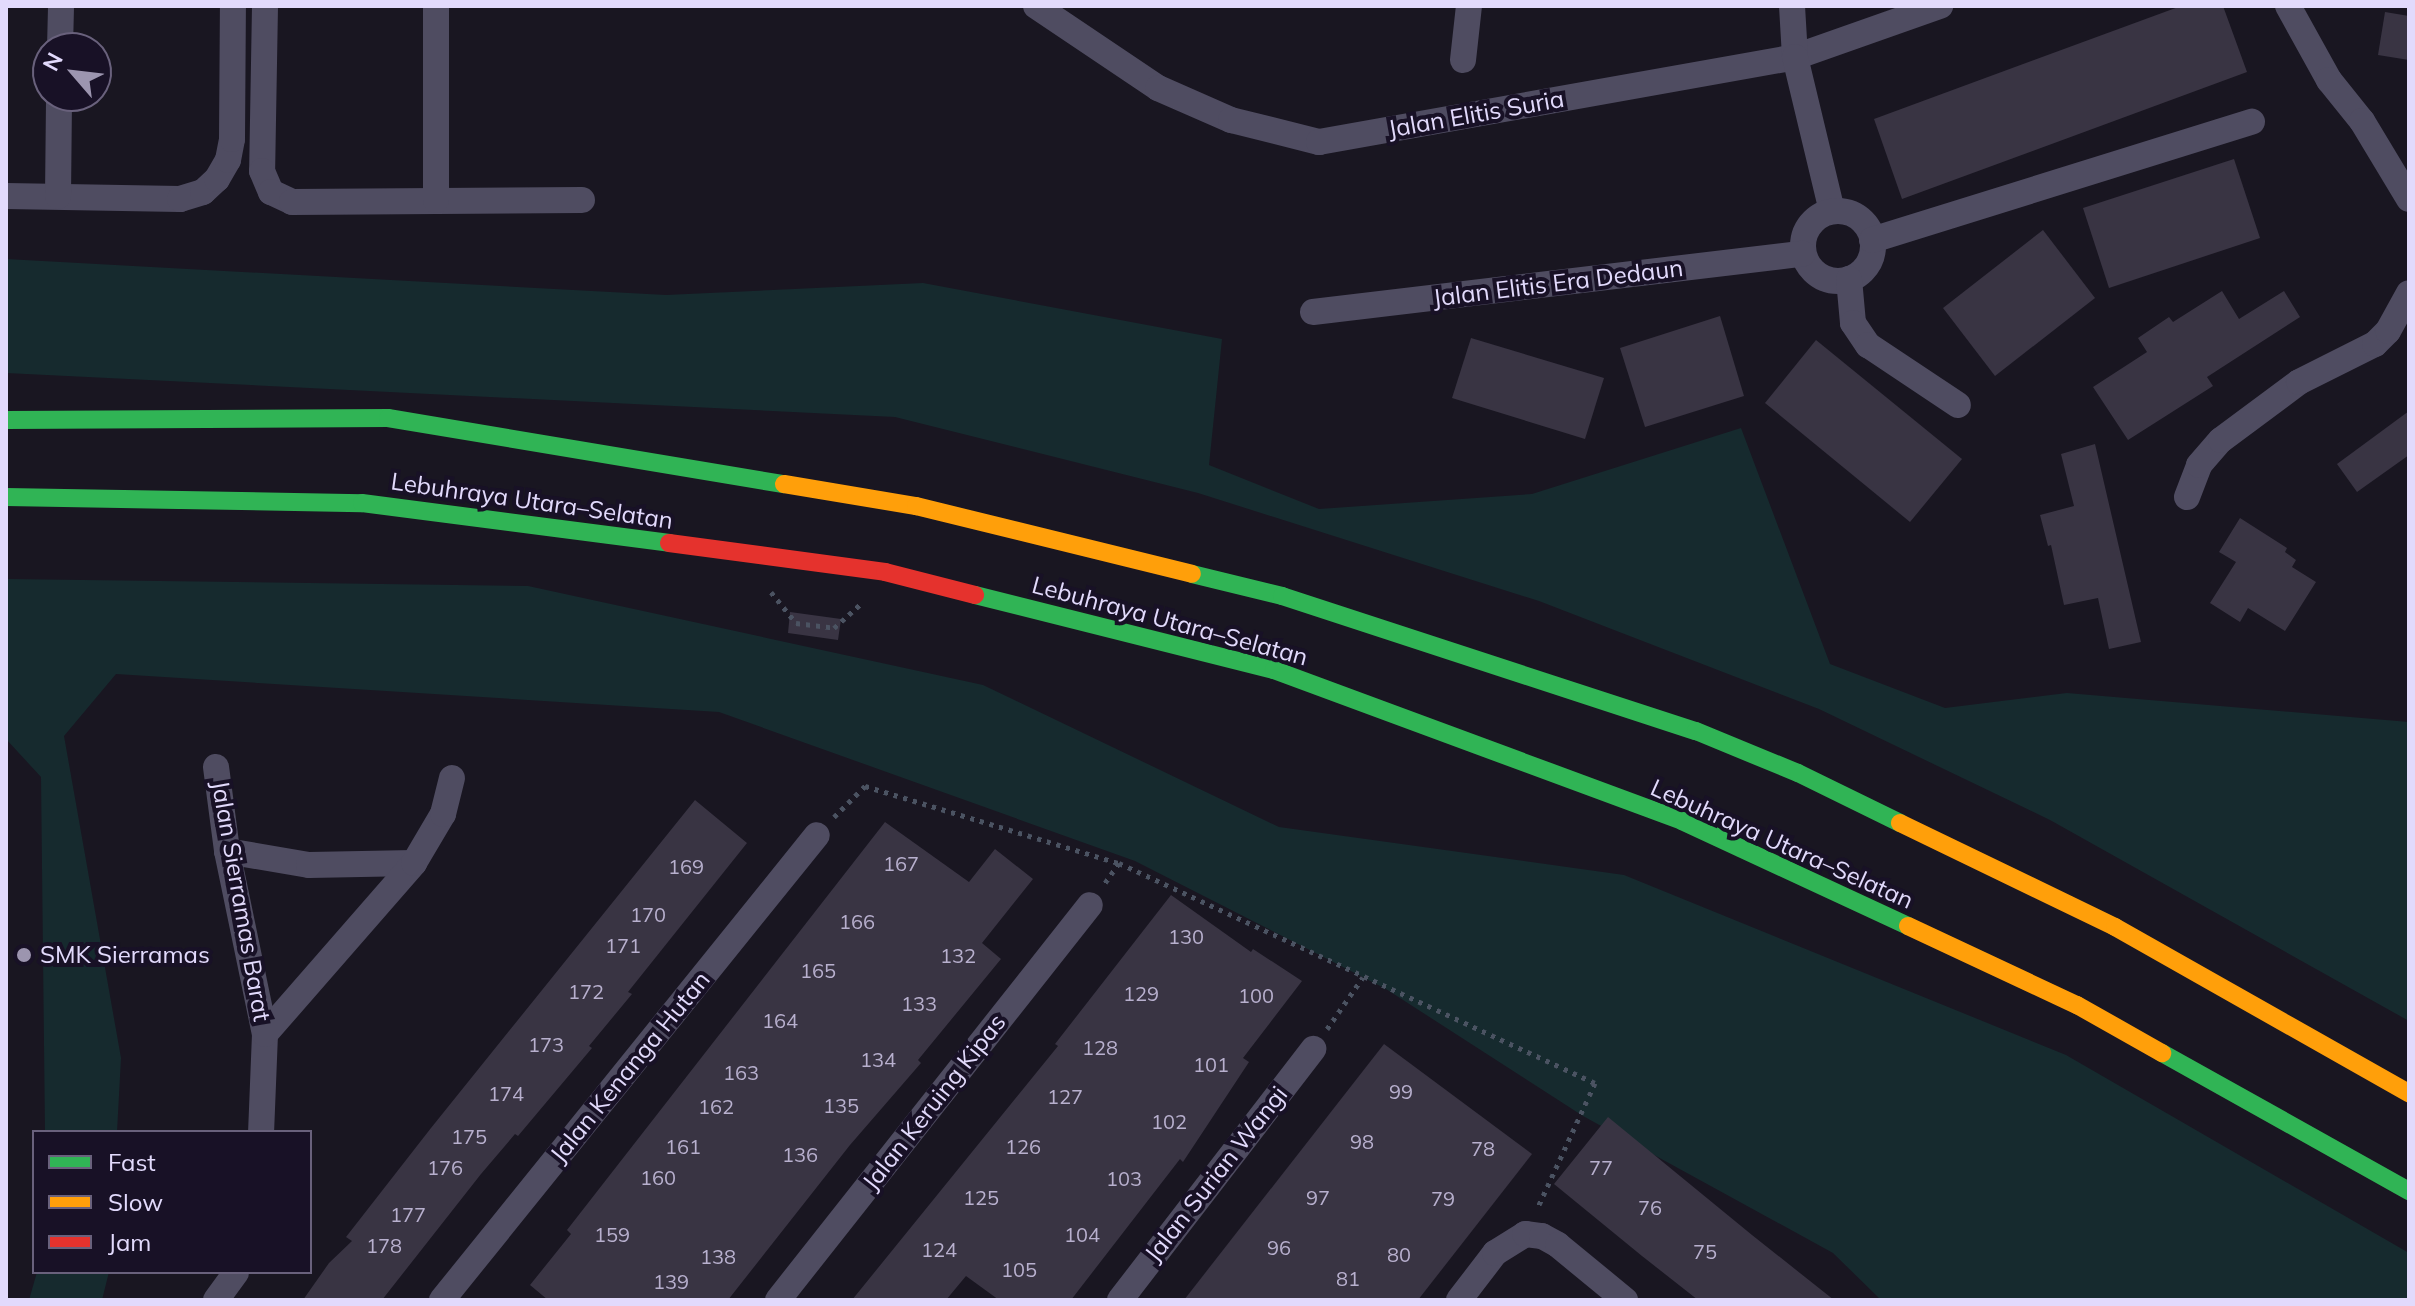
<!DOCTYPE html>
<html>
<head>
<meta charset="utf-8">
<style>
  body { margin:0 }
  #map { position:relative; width:2415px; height:1306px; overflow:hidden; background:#191621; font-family:Mulish,sans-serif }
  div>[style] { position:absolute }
  .green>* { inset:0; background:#162a2e }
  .building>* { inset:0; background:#393443 }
  .path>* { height:5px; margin-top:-2.5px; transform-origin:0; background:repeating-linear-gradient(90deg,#4b5362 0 4px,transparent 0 10px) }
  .street>* { height:26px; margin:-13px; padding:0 13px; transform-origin:13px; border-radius:13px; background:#4f4c61 }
  .street>.ring { margin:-13px; padding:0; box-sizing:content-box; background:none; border:26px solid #4f4c61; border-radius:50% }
  .fast>* { height:18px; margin:-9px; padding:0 9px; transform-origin:9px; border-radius:9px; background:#30b455 }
  .slow>* { height:18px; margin:-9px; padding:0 9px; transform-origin:9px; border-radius:9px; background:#ff9f0a }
  .jam>* { height:18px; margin:-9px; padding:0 9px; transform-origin:9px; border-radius:9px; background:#e5322d }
  .dots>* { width:22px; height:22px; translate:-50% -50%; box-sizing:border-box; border:4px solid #181126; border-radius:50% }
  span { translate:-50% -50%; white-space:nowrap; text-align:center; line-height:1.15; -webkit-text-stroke:8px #181126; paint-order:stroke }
  .number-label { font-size:20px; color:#b8b0ce }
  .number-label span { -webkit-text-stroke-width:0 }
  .street-label { font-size:24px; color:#e2dafc }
  .poi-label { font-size:24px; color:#e2dafc }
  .left { translate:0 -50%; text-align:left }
  .frame { position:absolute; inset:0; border:8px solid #e2dafc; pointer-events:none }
  .legend { position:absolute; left:32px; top:1130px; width:280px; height:144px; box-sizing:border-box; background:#181126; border:2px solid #69617c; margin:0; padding:10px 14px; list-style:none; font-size:24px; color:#e2dafc }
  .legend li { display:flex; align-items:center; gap:16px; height:40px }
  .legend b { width:40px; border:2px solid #69617c }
  .north { position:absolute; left:32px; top:32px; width:80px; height:80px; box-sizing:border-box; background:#181126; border:2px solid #69617c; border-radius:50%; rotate:298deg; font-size:22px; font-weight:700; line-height:32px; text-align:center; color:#e2dafc }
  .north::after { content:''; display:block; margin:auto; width:28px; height:36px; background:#9c95af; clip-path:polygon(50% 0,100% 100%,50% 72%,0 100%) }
</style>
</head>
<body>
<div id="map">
  <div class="green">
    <div style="clip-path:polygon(6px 259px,666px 295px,923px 283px,1222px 339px,1209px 465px,1319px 509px,1532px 494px,1741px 428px,1830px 664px,1945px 708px,2067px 693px,2409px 722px,2409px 1021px,2050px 820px,1819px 709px,1539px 601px,1198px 493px,895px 417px,6px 373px)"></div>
    <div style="clip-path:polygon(6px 579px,528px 586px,983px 685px,1279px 827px,1624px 875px,2066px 1055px,2409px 1253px,2409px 1300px,1881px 1300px,1833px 1253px,1583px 1116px,1386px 989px,1135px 861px,719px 712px,116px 674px,64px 736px,121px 1058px,117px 1132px,45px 1132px,41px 777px,6px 739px)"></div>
    <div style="clip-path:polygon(37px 1272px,109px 1272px,102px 1300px,29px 1300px)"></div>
  </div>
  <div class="building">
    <div style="clip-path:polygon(2181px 6px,2223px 6px,2247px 72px,1902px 199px,1874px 119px)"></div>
    <div style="clip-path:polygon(2385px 12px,2409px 16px,2409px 60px,2378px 55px)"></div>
    <div style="clip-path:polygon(2234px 159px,2260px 238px,2109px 288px,2083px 208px)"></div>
    <div style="clip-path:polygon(2043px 230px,2095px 298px,1995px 376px,1943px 308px)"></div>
    <div style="clip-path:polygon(2222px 291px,2239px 319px,2284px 291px,2300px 317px,2207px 377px,2213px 386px,2128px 440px,2093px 387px,2147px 352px,2138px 338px,2169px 317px,2173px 322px)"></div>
    <div style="clip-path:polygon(1720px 316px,1744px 396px,1645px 427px,1620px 348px)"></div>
    <div style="clip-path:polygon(1471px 338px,1604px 378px,1585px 439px,1452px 398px)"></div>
    <div style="clip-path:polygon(1816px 340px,1962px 459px,1910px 522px,1765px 403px)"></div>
    <div style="clip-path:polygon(2409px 411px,2409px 455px,2357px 492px,2337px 464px)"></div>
    <div style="clip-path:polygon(2095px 444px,2141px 642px,2109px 649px,2098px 598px,2064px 605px,2051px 545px,2048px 546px,2040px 515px,2074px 506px,2061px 454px)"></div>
    <div style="clip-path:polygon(2240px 518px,2287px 548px,2285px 552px,2296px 560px,2292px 567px,2316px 582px,2285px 631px,2248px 608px,2240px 622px,2210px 603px,2236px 562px,2219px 552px)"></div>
    <div style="clip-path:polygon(790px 612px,841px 619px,838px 640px,788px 633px)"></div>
    <div style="clip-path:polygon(695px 800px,747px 843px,628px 992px,632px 994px,589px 1046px,592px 1048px,518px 1136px,515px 1134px,481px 1174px,382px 1300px,303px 1300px,329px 1263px,352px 1241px,346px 1237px,431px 1128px)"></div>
    <div style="clip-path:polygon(885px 822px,969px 882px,995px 849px,1033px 879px,982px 943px,1001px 959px,918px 1060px,921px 1063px,850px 1145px,728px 1300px,548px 1300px,530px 1285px,571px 1234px,567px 1230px)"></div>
    <div style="clip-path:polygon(1171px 895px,1251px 952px,1253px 949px,1302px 981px,1243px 1058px,1249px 1062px,1183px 1162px,1180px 1159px,1071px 1300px,999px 1300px,966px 1276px,946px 1300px,852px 1300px,1058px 1046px,1055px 1044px)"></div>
    <div style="clip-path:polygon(1384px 1044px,1532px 1154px,1418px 1300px,1184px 1300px)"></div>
    <div style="clip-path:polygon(1608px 1117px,1752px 1235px,1834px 1300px,1698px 1300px,1642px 1256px,1554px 1184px)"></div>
  </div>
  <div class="path">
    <div style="left:771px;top:592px;width:40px;rotate:51deg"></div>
    <div style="left:796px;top:623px;width:38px;rotate:7deg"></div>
    <div style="left:834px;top:628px;width:36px;rotate:-42deg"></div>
    <div style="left:834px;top:817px;width:44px;rotate:-45deg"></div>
    <div style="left:865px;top:786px;width:265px;rotate:16.9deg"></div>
    <div style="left:1119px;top:863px;width:28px;rotate:125deg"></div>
    <div style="left:1119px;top:863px;width:524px;rotate:24.81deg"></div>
    <div style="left:1595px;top:1083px;width:139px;rotate:114.7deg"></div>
    <div style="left:1327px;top:1029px;width:63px;rotate:-55.3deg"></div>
  </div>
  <div class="street">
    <div style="left:265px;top:6px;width:165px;rotate:91deg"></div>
    <div style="left:262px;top:171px;width:23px;rotate:67deg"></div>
    <div style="left:271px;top:192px;width:23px;rotate:25deg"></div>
    <div style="left:292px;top:202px;width:290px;rotate:-0.4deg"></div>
    <div style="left:1036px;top:6px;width:147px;rotate:33.9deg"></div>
    <div style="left:1158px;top:88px;width:80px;rotate:23.7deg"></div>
    <div style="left:1231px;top:120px;width:91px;rotate:14deg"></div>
    <div style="left:1319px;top:142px;width:484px;rotate:-10.1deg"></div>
    <div style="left:1795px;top:57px;width:154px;rotate:-19.4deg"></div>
    <div style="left:1792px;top:6px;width:51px;rotate:86.6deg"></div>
    <div style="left:1795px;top:57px;width:158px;rotate:76.5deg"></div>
    <div style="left:2288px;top:6px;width:85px;rotate:61deg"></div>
    <div style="left:2329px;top:80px;width:53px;rotate:51.2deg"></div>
    <div style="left:2362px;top:121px;width:91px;rotate:58.9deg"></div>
    <div style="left:60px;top:48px;width:42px;rotate:-88.6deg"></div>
    <div style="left:1463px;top:60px;width:54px;rotate:-83.7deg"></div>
    <div style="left:6px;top:196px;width:174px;rotate:1deg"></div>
    <div style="left:180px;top:199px;width:24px;rotate:-17deg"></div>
    <div style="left:203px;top:192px;width:19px;rotate:-43deg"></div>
    <div style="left:217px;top:179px;width:22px;rotate:-60deg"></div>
    <div style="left:228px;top:160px;width:21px;rotate:-79deg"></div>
    <div style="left:232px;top:139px;width:133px;rotate:-89.6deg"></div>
    <div style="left:58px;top:196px;width:100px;rotate:-89.4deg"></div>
    <div style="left:436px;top:200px;width:194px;rotate:-90deg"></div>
    <div class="ring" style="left:1803px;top:211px;width:44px;height:44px"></div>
    <div style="left:1872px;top:240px;width:398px;rotate:-17.3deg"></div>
    <div style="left:1849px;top:279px;width:44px;rotate:84.8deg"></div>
    <div style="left:1853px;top:323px;width:27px;rotate:56deg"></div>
    <div style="left:1868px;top:345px;width:108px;rotate:33.7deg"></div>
    <div style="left:1313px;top:312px;width:493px;rotate:-6.8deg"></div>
    <div style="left:2187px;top:497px;width:34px;rotate:-69deg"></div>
    <div style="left:2199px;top:465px;width:33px;rotate:-49deg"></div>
    <div style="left:2221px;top:440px;width:97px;rotate:-36.6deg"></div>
    <div style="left:2299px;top:382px;width:85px;rotate:-26.6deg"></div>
    <div style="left:2375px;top:344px;width:18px;rotate:-45deg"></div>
    <div style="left:2388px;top:331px;width:43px;rotate:-61.1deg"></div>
    <div style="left:216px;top:767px;width:85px;rotate:82.5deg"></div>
    <div style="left:227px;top:851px;width:187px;rotate:78.3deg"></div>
    <div style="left:265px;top:1034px;width:98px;rotate:92.3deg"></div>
    <div style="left:227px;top:851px;width:83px;rotate:9.7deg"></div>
    <div style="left:309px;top:865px;width:105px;rotate:-1.1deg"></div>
    <div style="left:265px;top:1034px;width:227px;rotate:-48.9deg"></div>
    <div style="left:414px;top:863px;width:57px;rotate:-59.4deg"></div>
    <div style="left:443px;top:814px;width:37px;rotate:-76deg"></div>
    <div style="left:216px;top:1300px;width:34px;rotate:-54deg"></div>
    <div style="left:442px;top:1300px;width:597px;rotate:-51.12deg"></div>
    <div style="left:778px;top:1300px;width:503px;rotate:-51.7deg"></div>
    <div style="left:1120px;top:1300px;width:317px;rotate:-52.4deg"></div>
    <div style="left:1459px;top:1300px;width:59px;rotate:-52.5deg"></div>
    <div style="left:1495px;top:1253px;width:36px;rotate:-32deg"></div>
    <div style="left:1525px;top:1234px;width:17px;rotate:7deg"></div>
    <div style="left:1542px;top:1236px;width:18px;rotate:29deg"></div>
    <div style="left:1558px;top:1245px;width:87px;rotate:39.4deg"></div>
  </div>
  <div class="fast">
    <div style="left:6px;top:420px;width:382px;rotate:-0.3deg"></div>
    <div style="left:388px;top:418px;width:401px;rotate:9.5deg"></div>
    <div style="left:6px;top:497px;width:356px;rotate:1deg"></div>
    <div style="left:362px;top:503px;width:310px;rotate:7.4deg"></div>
    <div style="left:1192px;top:574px;width:93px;rotate:13.7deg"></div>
    <div style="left:1282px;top:596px;width:435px;rotate:18.1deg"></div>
    <div style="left:1696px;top:731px;width:110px;rotate:22.4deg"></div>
    <div style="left:1798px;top:773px;width:114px;rotate:26.1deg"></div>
    <div style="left:975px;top:595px;width:308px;rotate:14.1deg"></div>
    <div style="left:1274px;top:670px;width:435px;rotate:20.3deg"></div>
    <div style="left:1682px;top:821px;width:249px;rotate:24.9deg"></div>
    <div style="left:2162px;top:1053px;width:283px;rotate:29.2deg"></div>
  </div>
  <div class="slow">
    <div style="left:784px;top:484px;width:134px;rotate:9.5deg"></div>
    <div style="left:916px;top:506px;width:284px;rotate:13.8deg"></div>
    <div style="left:1900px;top:823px;width:239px;rotate:25.8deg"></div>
    <div style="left:2115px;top:927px;width:338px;rotate:29.5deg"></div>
    <div style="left:1908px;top:926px;width:187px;rotate:25.1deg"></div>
    <div style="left:2077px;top:1005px;width:98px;rotate:29.5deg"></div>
  </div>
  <div class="jam">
    <div style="left:669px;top:543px;width:218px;rotate:7.6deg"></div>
    <div style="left:885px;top:572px;width:93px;rotate:14.3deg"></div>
  </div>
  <div class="dots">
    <div style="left:24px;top:955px;background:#9c95af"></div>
  </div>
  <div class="number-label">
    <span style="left:901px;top:863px">167</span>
    <span style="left:686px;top:866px">169</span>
    <span style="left:648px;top:914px">170</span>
    <span style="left:857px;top:921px">166</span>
    <span style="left:1186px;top:936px">130</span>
    <span style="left:623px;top:945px">171</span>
    <span style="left:958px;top:955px">132</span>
    <span style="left:818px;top:970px">165</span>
    <span style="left:586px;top:991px">172</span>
    <span style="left:1141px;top:993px">129</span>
    <span style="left:1256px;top:995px">100</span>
    <span style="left:919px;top:1003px">133</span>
    <span style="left:780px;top:1020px">164</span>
    <span style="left:546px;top:1044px">173</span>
    <span style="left:1100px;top:1047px">128</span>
    <span style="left:878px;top:1059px">134</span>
    <span style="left:1211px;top:1064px">101</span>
    <span style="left:741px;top:1072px">163</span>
    <span style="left:1401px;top:1091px">99</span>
    <span style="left:506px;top:1093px">174</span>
    <span style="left:1065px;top:1096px">127</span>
    <span style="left:841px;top:1105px">135</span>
    <span style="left:716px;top:1106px">162</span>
    <span style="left:1169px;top:1121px">102</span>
    <span style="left:469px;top:1136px">175</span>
    <span style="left:1362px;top:1141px">98</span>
    <span style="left:683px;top:1146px">161</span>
    <span style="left:1023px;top:1146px">126</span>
    <span style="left:1483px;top:1148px">78</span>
    <span style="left:800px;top:1154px">136</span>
    <span style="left:445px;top:1167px">176</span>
    <span style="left:1601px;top:1167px">77</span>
    <span style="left:658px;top:1177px">160</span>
    <span style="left:1124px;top:1178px">103</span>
    <span style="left:981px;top:1197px">125</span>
    <span style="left:1318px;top:1197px">97</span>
    <span style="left:1443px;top:1198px">79</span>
    <span style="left:1650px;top:1207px">76</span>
    <span style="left:408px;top:1214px">177</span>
    <span style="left:612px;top:1234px">159</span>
    <span style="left:1082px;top:1234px">104</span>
    <span style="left:384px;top:1245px">178</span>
    <span style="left:1279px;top:1247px">96</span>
    <span style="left:939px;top:1249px">124</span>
    <span style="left:1705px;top:1251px">75</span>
    <span style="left:1399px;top:1254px">80</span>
    <span style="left:718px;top:1256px">138</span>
    <span style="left:1019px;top:1269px">105</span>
    <span style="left:1348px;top:1278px">81</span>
    <span style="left:671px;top:1281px">139</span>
  </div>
  <div class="street-label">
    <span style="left:1476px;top:114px;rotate:-10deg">Jalan Elitis Suria</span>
    <span style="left:1558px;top:283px;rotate:-7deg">Jalan Elitis Era Dedaun</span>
    <span style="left:532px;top:501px;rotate:8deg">Lebuhraya Utara–Selatan</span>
    <span style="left:1170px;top:621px;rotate:15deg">Lebuhraya Utara–Selatan</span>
    <span style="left:1782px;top:844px;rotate:24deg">Lebuhraya Utara–Selatan</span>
    <span style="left:241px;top:901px;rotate:80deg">Jalan Sierramas Barat</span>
    <span style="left:630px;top:1067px;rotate:-51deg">Jalan Kenanga Hutan</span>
    <span style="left:934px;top:1102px;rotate:-52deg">Jalan Keruing Kipas</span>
    <span style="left:1216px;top:1174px;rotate:-52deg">Jalan Surian Wangi</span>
  </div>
  <div class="poi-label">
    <span class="left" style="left:40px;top:955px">SMK Sierramas</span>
  </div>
  <div class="frame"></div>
  <ul class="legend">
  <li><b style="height:10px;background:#30b455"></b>Fast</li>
  <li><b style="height:10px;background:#ff9f0a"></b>Slow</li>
  <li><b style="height:10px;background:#e5322d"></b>Jam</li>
  </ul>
  <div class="north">N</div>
</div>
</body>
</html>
